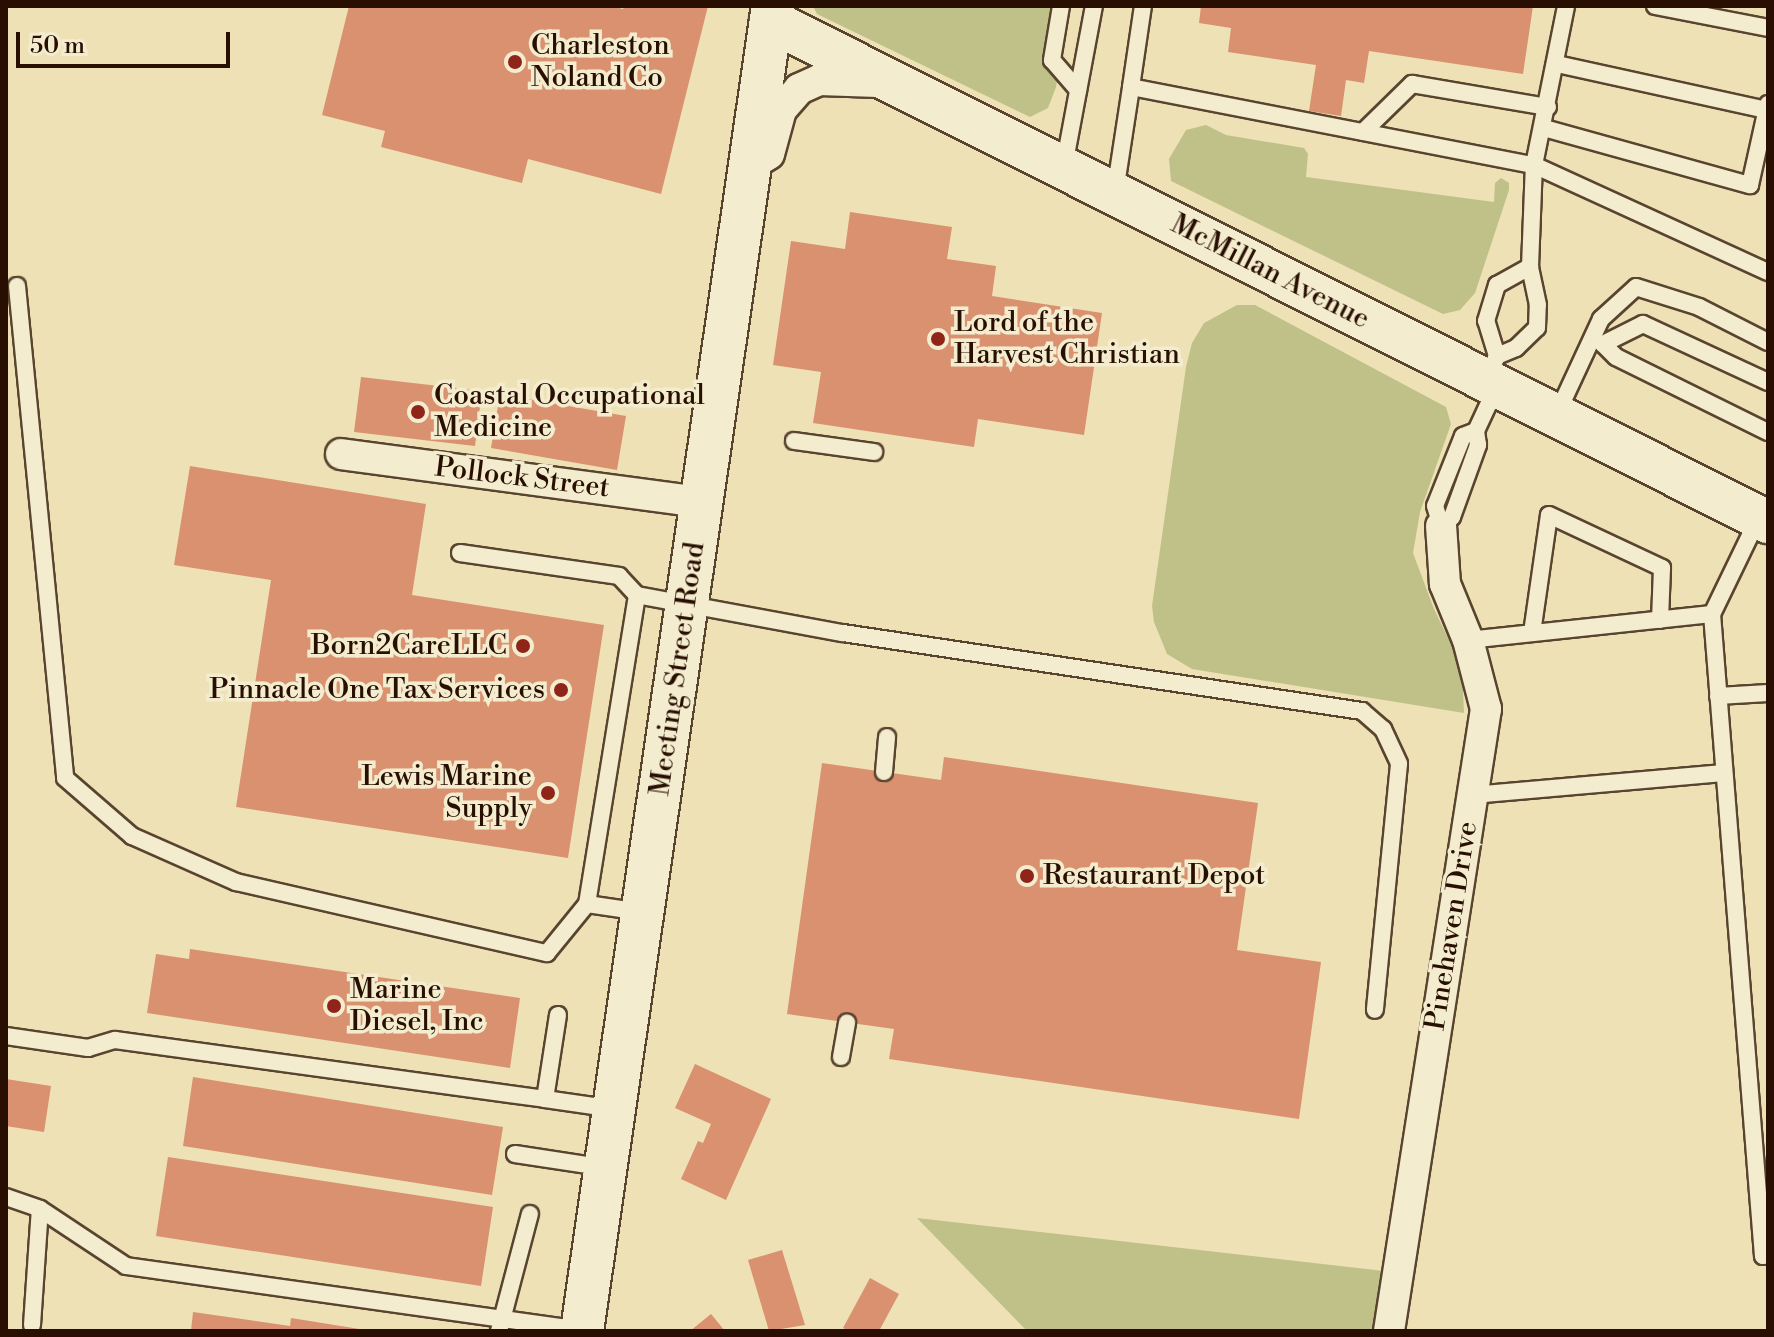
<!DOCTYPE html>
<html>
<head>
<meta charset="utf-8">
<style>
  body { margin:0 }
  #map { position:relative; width:1774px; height:1337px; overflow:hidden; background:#ede1b5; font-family:"Libre Bodoni",serif }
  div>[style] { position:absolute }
  .green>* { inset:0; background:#bfc188 }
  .building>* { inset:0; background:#d99170 }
  .roads { filter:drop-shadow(2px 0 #59442f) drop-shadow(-2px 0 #59442f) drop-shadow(0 2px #59442f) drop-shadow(0 -2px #59442f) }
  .lane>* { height:16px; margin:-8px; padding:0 8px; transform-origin:8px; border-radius:8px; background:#f3eccf }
  .street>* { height:30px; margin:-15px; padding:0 15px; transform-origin:15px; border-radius:15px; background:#f3eccf }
  .secondary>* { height:42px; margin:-21px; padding:0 21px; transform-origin:21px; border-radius:21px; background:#f3eccf }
  .dots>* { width:22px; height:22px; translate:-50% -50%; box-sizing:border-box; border:4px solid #f3eccf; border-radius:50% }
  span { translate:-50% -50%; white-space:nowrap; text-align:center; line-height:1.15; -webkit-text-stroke:7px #f3eccf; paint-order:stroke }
  .poi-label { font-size:28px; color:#280f02 }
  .left { translate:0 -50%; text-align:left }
  .right { translate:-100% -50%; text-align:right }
  .street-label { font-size:28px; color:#280f02 }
  .frame { position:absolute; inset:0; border:8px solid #280f02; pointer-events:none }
  .scale { position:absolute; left:16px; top:32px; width:214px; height:36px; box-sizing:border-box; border:4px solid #280f02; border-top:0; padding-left:10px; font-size:24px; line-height:28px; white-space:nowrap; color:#280f02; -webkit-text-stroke:6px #f3eccf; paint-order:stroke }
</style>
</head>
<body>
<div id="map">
  <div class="green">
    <div style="clip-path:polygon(813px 6px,1071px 6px,1056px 87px,1048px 108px,1030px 117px,817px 14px)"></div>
    <div style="clip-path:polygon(1206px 125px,1226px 135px,1304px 148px,1308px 154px,1306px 177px,1494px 202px,1495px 183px,1501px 178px,1509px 183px,1509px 190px,1475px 293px,1460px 310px,1443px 314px,1171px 181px,1169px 159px,1186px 130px)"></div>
    <div style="clip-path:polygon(1237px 305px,1255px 305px,1446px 407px,1451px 424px,1420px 512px,1413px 553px,1434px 609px,1462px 667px,1464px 713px,1192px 669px,1167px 654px,1154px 622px,1152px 606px,1186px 367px,1192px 343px,1204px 323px)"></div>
    <div style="clip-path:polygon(917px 1218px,1384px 1271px,1375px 1331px,1027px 1331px)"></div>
  </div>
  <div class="building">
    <div style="clip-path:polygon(349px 6px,611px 6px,623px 9px,624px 6px,708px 6px,661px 194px,528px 159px,522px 183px,381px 147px,385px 131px,322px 115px)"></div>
    <div style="clip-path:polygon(1201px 6px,1533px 6px,1523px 74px,1369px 51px,1364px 83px,1346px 80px,1341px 116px,1309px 111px,1316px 65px,1228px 52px,1231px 28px,1199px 23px)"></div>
    <div style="clip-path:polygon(850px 212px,952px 227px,947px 259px,996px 266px,992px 296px,1102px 313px,1084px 435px,978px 419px,974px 447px,813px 423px,821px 372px,773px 365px,791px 241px,845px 249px)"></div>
    <div style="clip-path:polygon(361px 377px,482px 391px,475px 446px,354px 432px)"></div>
    <div style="clip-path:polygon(500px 394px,626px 416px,617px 470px,491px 448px)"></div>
    <div style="clip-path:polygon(190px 466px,426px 504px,412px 595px,604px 625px,568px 858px,236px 807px,271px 580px,174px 565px)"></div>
    <div style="clip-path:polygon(944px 757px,1258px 803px,1237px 950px,1321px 962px,1299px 1119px,889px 1059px,894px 1029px,787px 1014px,822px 763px,941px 780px)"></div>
    <div style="clip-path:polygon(190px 949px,520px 998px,510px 1068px,147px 1013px,156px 954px,189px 959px)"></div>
    <div style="clip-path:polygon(695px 1064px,771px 1099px,726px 1200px,681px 1179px,698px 1141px,703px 1143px,711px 1124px,675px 1108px)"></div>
    <div style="clip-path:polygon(193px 1077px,503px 1127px,492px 1195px,183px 1146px)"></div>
    <div style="clip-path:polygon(6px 1079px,51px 1086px,44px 1132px,6px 1126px)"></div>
    <div style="clip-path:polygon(168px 1157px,493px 1207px,481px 1286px,156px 1236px)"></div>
    <div style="clip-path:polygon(782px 1250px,805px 1325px,769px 1331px,748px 1260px)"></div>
    <div style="clip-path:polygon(870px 1278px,899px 1294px,879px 1331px,849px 1331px,843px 1328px)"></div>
    <div style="clip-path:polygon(193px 1312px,290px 1326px,291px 1318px,372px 1331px,191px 1331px)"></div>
    <div style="clip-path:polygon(711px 1314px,725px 1331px,690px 1331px)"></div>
  </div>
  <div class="roads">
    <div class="lane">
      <div style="left:1061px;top:6px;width:55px;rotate:99.5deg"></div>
      <div style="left:1052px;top:60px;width:40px;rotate:49deg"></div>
      <div style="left:1655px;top:6px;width:115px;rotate:11deg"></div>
      <div style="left:1557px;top:64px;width:215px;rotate:12.4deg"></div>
      <div style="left:1131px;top:87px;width:82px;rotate:-81.6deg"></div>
      <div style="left:1544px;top:128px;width:214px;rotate:15.5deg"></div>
      <div style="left:1750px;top:185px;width:83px;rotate:-77.5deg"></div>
      <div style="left:1363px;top:132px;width:69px;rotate:-44.4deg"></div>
      <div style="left:1412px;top:84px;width:138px;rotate:9.6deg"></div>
      <div style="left:1064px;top:166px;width:163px;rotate:-79.4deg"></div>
      <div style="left:1115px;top:192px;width:106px;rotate:-81.3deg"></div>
      <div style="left:1131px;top:87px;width:410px;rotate:11deg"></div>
      <div style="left:1534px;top:165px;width:257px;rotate:24.6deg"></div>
      <div style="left:17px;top:286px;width:494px;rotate:84.4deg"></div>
      <div style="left:65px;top:778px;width:89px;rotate:40.9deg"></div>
      <div style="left:132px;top:836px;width:114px;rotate:23.9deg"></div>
      <div style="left:236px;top:882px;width:319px;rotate:12.9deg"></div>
      <div style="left:547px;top:953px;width:63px;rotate:-50.8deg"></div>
      <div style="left:587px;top:904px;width:313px;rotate:-80.8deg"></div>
      <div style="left:1497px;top:356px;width:21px;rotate:-23deg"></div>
      <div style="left:1516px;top:348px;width:29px;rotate:-44deg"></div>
      <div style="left:1537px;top:328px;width:23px;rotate:-88deg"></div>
      <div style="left:1538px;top:305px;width:39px;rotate:-102deg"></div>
      <div style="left:1530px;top:267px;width:102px;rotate:-87.8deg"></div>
      <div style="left:1534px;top:165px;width:162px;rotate:-78.6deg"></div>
      <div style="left:1493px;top:365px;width:10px;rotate:-66deg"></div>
      <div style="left:1497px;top:356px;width:37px;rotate:-107deg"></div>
      <div style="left:1486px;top:321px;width:38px;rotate:-73deg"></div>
      <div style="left:1497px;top:285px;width:38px;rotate:-29deg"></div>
      <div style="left:1768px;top:382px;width:138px;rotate:-155.1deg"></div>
      <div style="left:1643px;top:324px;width:45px;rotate:153.4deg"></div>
      <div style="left:1603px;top:344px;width:18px;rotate:45deg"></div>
      <div style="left:1616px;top:357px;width:169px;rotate:26.3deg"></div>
      <div style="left:1556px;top:416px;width:107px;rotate:-65.1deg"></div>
      <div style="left:1601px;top:319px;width:47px;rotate:-42.4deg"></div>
      <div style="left:1636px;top:287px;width:66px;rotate:17.6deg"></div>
      <div style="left:1699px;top:307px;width:77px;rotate:26.9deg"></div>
      <div style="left:1476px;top:431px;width:14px;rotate:159deg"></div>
      <div style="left:1463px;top:436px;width:75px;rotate:111.8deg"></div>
      <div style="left:1435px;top:506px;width:21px;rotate:73deg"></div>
      <div style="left:1441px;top:526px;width:14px;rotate:-39deg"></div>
      <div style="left:1452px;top:517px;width:77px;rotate:-70.1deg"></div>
      <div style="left:1478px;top:445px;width:14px;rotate:-98deg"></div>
      <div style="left:1476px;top:431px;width:47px;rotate:-65.1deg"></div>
      <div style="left:794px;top:441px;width:81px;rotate:7.8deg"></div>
      <div style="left:1758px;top:519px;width:106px;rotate:115.8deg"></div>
      <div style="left:1712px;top:614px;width:644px;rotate:85.46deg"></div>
      <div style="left:1763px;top:1256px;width:5px;rotate:-11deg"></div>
      <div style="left:460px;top:553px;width:161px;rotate:8.2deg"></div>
      <div style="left:619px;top:576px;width:26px;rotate:47deg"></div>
      <div style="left:637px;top:595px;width:209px;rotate:10.5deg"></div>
      <div style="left:843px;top:633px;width:525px;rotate:8.55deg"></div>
      <div style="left:1362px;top:711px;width:28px;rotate:41deg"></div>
      <div style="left:1383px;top:729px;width:38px;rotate:65deg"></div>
      <div style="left:1399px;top:764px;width:247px;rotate:95.6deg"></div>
      <div style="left:1532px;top:633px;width:119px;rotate:-81.8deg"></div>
      <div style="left:1549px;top:515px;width:125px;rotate:25.1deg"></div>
      <div style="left:1662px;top:568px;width:52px;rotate:92.2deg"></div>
      <div style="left:1468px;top:640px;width:245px;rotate:-6.1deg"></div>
      <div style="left:1718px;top:696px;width:50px;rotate:-3.4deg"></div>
      <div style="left:884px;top:772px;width:35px;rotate:-85deg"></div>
      <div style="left:1472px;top:795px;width:253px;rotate:-5deg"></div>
      <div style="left:587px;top:904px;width:55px;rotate:8.4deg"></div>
      <div style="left:558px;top:1015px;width:85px;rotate:98.8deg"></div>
      <div style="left:545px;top:1099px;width:70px;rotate:8.2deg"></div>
      <div style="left:6px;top:1036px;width:83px;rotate:8.3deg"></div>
      <div style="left:88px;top:1048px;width:28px;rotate:-17deg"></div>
      <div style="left:115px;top:1040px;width:434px;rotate:7.8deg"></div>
      <div style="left:841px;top:1057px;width:35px;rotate:-80deg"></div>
      <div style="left:515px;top:1154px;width:92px;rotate:8.7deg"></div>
      <div style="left:6px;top:1197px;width:36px;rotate:19deg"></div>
      <div style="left:40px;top:1209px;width:103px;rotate:33.5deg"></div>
      <div style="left:126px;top:1266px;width:459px;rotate:8deg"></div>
      <div style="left:32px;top:1325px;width:116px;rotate:-86.1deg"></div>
      <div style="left:499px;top:1331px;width:121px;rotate:-75.2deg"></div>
    </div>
    <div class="street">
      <div style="left:761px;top:159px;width:9px;rotate:-32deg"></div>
      <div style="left:769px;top:154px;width:46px;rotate:-74.7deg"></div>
      <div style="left:781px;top:110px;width:28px;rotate:-49deg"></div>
      <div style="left:799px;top:89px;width:22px;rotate:-24deg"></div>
      <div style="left:819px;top:80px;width:59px;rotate:1.9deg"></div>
      <div style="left:341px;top:454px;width:365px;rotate:7.6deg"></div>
      <div style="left:1389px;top:1331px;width:630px;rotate:-81.14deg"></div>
      <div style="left:1486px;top:709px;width:71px;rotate:-104.6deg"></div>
      <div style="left:1468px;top:640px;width:61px;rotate:-112.3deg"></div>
      <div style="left:1445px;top:584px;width:58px;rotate:-93.9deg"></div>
    </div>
    <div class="secondary">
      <div style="left:771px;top:21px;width:1116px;rotate:26.68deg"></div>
      <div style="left:582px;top:1331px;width:1339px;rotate:-81.8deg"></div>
    </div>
  </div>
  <div class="dots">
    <div style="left:515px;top:62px;background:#8f2418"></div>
    <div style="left:938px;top:339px;background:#8f2418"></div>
    <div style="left:418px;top:412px;background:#8f2418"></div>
    <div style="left:523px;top:646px;background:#8f2418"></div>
    <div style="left:561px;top:690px;background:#8f2418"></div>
    <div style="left:548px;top:793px;background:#8f2418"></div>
    <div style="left:1027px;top:876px;background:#8f2418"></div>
    <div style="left:334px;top:1006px;background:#8f2418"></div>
  </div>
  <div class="poi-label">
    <span class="left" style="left:531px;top:62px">Charleston<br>Noland Co</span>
    <span class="left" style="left:954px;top:339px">Lord of the<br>Harvest Christian</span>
    <span class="left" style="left:434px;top:412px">Coastal Occupational<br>Medicine</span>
    <span class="right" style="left:507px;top:646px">Born2CareLLC</span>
    <span class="right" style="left:545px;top:690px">Pinnacle One Tax Services</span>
    <span class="right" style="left:532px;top:793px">Lewis Marine<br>Supply</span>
    <span class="left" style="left:1043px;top:876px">Restaurant Depot</span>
    <span class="left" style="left:350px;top:1006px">Marine<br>Diesel, Inc</span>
  </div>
  <div class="street-label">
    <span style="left:1270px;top:272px;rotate:27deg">McMillan Avenue</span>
    <span style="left:522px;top:478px;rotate:7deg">Pollock Street</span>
    <span style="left:678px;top:669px;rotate:-82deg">Meeting Street Road</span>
    <span style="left:1452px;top:926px;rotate:-81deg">Pinehaven Drive</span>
  </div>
  <div class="frame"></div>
  <div class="scale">50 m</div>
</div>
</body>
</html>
